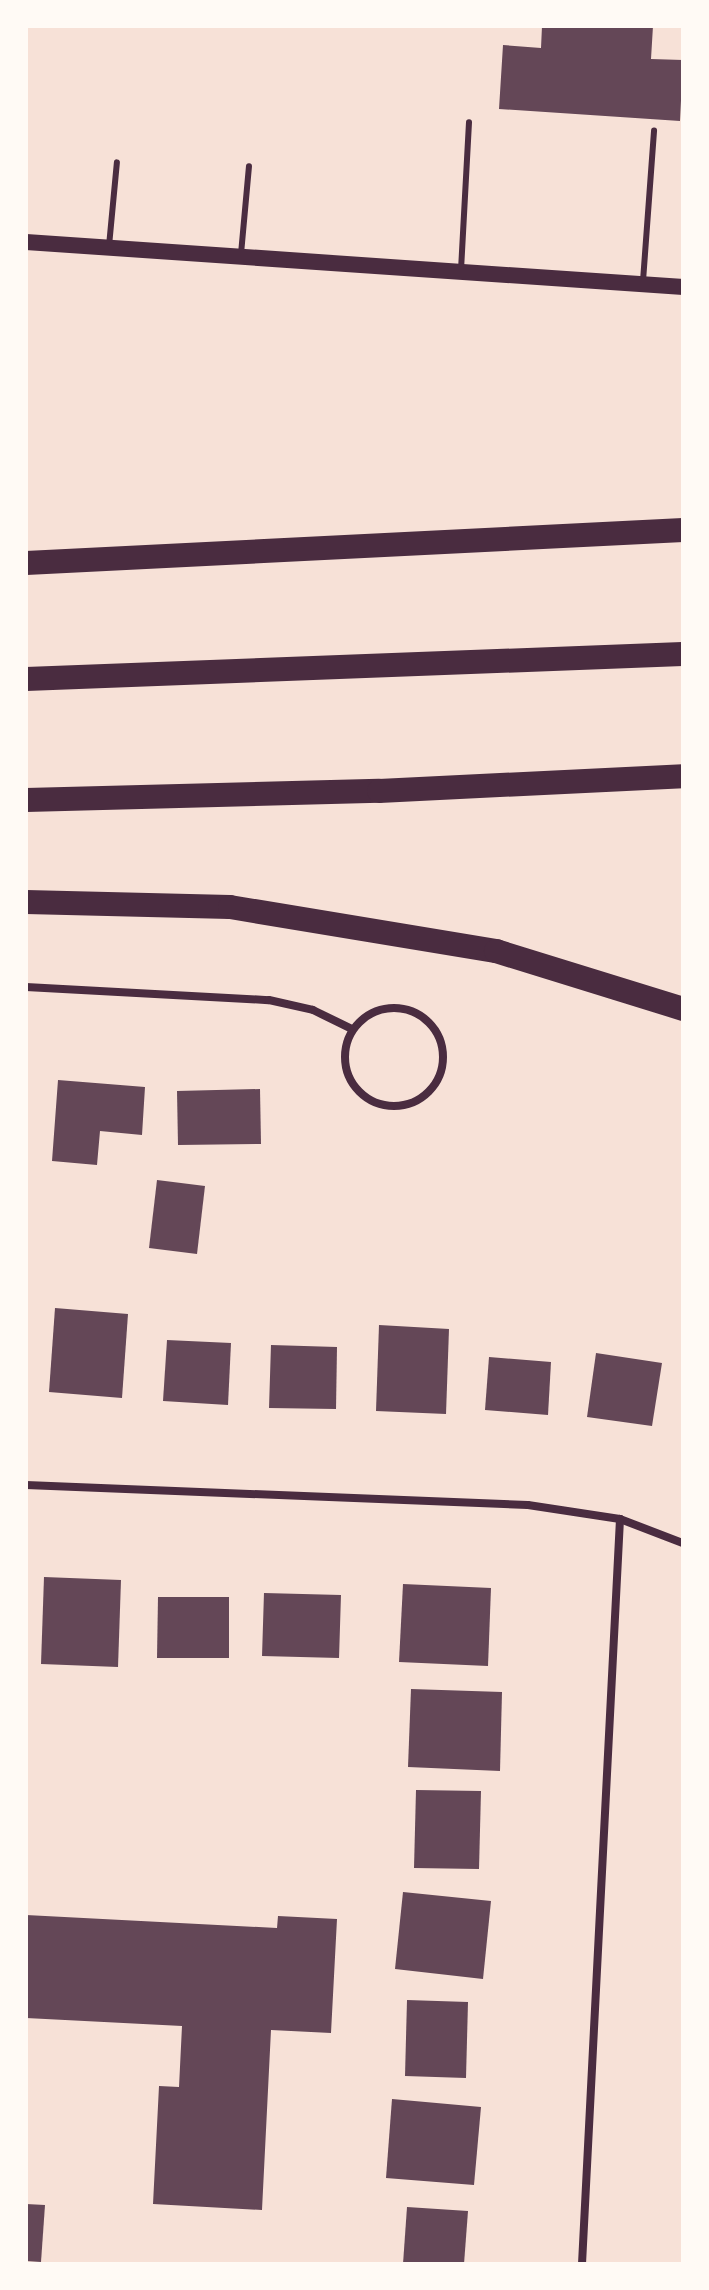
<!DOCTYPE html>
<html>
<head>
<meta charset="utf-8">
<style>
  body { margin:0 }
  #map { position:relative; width:709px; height:2290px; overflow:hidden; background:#f7e1d7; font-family:"Times New Roman",serif }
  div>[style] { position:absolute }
  .building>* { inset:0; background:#644757 }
  .service>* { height:6px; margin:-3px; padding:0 3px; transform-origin:3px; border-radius:3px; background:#4a2c40 }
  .minor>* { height:8px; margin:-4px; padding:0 4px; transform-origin:4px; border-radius:4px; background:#4a2c40 }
  .minor>.ring { margin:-4px; padding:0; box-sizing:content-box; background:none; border:8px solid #4a2c40; border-radius:50% }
  .secondary>* { height:16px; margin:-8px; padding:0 8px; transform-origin:8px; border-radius:8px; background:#4a2c40 }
  .motorway>* { height:24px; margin:-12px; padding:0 12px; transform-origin:12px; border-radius:12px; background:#4a2c40 }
  span { translate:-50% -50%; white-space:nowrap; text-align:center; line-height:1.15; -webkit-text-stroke:8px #fffaf5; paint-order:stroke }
  .frame { position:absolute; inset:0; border:28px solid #fffaf5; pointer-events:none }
</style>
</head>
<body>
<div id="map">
  <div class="building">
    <div style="clip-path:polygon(542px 26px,653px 26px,651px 59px,683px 60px,680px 121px,499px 109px,503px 45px,541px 48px)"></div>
    <div style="clip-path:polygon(58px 1080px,145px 1087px,142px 1135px,100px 1131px,97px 1165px,52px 1161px)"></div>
    <div style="clip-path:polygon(260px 1089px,261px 1144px,178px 1145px,177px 1091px)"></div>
    <div style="clip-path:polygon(157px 1180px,205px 1186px,197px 1254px,149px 1248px)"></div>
    <div style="clip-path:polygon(55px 1308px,128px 1314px,122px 1398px,49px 1392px)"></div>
    <div style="clip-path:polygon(379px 1325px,449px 1329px,446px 1414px,376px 1411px)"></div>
    <div style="clip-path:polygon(167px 1340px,231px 1343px,228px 1405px,163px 1401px)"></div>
    <div style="clip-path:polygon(271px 1345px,337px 1347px,336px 1409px,269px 1408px)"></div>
    <div style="clip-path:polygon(596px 1353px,662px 1363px,652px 1426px,587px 1417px)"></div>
    <div style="clip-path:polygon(489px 1357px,551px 1362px,548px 1415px,485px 1410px)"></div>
    <div style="clip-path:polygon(44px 1577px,121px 1580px,118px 1667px,41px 1664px)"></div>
    <div style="clip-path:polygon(403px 1584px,491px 1588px,488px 1666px,399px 1662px)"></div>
    <div style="clip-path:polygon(264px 1593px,341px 1595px,339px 1658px,262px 1656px)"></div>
    <div style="clip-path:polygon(158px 1597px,229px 1597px,229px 1658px,157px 1658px)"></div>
    <div style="clip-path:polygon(411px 1689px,502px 1692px,500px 1771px,408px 1767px)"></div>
    <div style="clip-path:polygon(416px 1790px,481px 1791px,479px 1869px,414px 1868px)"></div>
    <div style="clip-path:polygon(403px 1892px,491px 1901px,483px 1979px,395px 1969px)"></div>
    <div style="clip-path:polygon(26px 1915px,277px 1928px,278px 1916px,337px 1919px,331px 2033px,271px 2030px,262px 2210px,153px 2204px,159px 2086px,179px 2087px,182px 2026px,26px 2018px)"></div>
    <div style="clip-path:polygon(407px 2000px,468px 2002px,466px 2078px,405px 2076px)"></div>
    <div style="clip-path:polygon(392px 2099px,481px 2107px,474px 2185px,386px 2178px)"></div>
    <div style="clip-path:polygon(26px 2204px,45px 2205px,41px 2262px,26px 2261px)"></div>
    <div style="clip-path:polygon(407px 2207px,468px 2211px,464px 2264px,403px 2264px)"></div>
  </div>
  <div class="service">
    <div style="left:109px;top:246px;width:84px;rotate:-84.6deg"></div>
    <div style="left:241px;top:254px;width:88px;rotate:-84.8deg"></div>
    <div style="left:461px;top:270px;width:148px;rotate:-86.9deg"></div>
    <div style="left:643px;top:281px;width:151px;rotate:-85.8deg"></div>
  </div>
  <div class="minor">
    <div style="left:26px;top:987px;width:243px;rotate:3.1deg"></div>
    <div style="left:269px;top:1000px;width:45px;rotate:12.8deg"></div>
    <div style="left:313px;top:1010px;width:43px;rotate:26deg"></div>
    <div class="ring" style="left:345px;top:1008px;width:90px;height:90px"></div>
    <div style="left:26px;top:1485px;width:502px;rotate:2.28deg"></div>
    <div style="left:528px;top:1505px;width:93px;rotate:8.7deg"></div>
    <div style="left:620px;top:1519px;width:67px;rotate:20.9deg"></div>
    <div style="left:582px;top:2264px;width:746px;rotate:-87.08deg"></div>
  </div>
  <div class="secondary">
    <div style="left:26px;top:242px;width:659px;rotate:3.92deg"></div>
  </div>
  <div class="motorway">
    <div style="left:26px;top:563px;width:658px;rotate:-2.88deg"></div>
    <div style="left:26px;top:679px;width:657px;rotate:-2.18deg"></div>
    <div style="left:26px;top:800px;width:353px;rotate:-1.5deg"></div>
    <div style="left:379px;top:791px;width:304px;rotate:-2.8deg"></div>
    <div style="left:26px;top:902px;width:204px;rotate:1.4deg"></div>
    <div style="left:230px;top:907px;width:270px;rotate:9.4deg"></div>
    <div style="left:496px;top:951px;width:196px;rotate:17.2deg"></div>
  </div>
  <div class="frame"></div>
</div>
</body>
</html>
